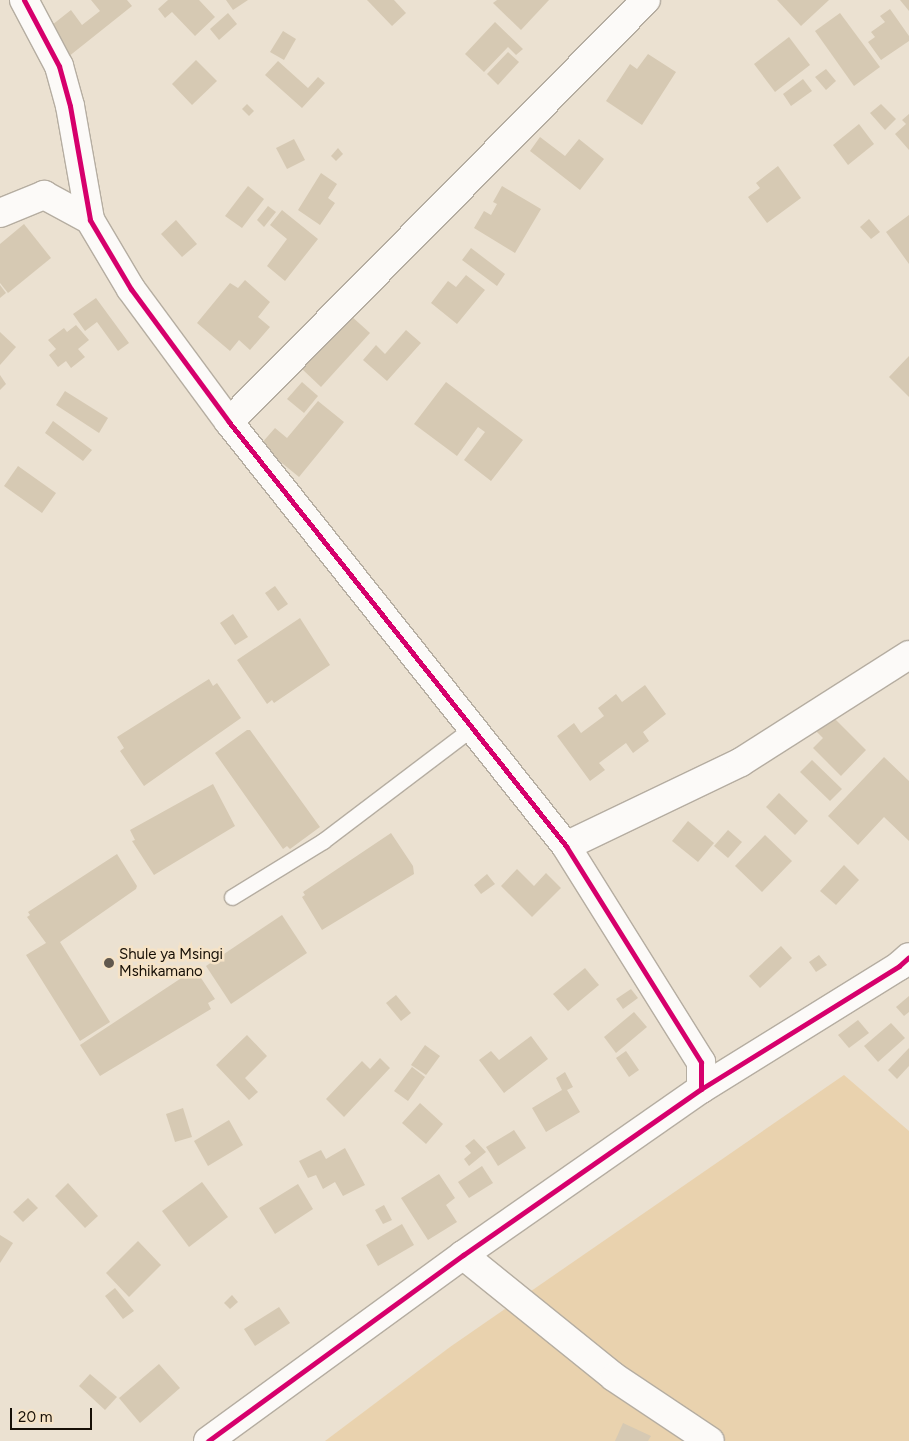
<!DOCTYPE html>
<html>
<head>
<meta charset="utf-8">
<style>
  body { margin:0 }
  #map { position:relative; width:909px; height:1441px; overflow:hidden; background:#ebe1d1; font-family:Figtree,sans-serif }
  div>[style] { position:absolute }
  .green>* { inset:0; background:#e9d2ae }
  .building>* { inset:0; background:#d6c9b3 }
  .roads { filter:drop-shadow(1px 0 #b5ada1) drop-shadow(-1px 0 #b5ada1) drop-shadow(0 1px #b5ada1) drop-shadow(0 -1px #b5ada1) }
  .lane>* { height:15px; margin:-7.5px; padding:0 7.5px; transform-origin:7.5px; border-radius:7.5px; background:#fcfaf8 }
  .street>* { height:28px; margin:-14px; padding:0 14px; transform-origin:14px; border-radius:14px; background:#fcfaf8 }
  .secondary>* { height:28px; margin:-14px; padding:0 14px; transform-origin:14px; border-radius:14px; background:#fcfaf8 }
  .cycleway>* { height:5px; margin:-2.5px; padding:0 2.5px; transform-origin:2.5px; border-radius:2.5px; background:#d6006c }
  .dots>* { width:14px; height:14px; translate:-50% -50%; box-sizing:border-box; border:2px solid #f6e3c6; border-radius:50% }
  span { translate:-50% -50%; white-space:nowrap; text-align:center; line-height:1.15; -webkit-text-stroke:5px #f6e3c6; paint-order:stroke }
  .poi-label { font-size:15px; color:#160f06 }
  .left { translate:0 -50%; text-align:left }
  .scale { position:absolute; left:10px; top:1408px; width:82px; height:22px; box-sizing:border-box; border:2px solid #160f06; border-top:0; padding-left:6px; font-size:15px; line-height:18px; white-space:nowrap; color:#160f06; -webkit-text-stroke:4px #f6e3c6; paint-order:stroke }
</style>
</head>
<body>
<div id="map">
  <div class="green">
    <div style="clip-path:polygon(844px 1075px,909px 1131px,909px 1441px,325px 1441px,450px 1347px)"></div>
  </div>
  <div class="building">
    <div style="clip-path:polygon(91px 0,127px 0,132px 6px,68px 57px,47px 29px,71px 10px,82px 25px,100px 11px)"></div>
    <div style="clip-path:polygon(168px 0,199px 0,215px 17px,195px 36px,172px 12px,165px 18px,158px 9px)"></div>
    <div style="clip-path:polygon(226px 0,248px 0,233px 10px)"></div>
    <div style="clip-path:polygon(367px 0,394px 0,406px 13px,392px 26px)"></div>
    <div style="clip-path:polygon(497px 0,549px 0,521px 30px,493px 3px)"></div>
    <div style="clip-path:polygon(777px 0,829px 0,801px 26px)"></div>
    <div style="clip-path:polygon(900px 0,909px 0,909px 11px)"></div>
    <div style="clip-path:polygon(890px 9px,909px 36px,909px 41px,881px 60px,868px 42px,875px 37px,871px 32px,885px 22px,880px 16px)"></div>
    <div style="clip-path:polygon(228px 13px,237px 24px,219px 40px,210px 29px)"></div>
    <div style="clip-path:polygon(840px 13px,880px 67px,854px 86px,815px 31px)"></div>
    <div style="clip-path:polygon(495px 22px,523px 49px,516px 55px,508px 47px,484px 72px,465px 54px)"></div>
    <div style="clip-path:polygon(283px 31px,296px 39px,284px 60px,270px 52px)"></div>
    <div style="clip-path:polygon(789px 37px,810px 65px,775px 92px,754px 64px)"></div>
    <div style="clip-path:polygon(508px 52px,519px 62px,498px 85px,487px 74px)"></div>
    <div style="clip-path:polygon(648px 54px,676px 72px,642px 125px,606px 101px,630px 64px,637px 69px)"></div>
    <div style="clip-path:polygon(196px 60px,217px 81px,192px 105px,172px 84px)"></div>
    <div style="clip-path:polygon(278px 61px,308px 88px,318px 77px,325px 83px,302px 108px,265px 75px)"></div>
    <div style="clip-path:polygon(826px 69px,836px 81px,826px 90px,815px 77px)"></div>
    <div style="clip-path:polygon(803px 79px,812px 91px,791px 106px,783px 94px)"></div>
    <div style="clip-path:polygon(247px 104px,254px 111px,249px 116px,242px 109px)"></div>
    <div style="clip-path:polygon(881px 104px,896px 119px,885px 130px,870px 113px)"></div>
    <div style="clip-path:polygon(909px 114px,909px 150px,895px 134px,906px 124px,902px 120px)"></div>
    <div style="clip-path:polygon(859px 124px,874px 144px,848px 165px,833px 145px)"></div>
    <div style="clip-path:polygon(540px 137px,565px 156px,579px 139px,604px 159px,580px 190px,530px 151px)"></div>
    <div style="clip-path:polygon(294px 139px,305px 160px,287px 169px,276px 148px)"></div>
    <div style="clip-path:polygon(338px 148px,343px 154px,336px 161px,331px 156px)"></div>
    <div style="clip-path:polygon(778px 166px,801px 198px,767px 223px,748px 197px,760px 188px,756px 183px)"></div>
    <div style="clip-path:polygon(321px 173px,337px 184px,328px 198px,335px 203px,320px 225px,298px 210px)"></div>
    <div style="clip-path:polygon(248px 186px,264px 199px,242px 228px,225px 216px)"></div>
    <div style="clip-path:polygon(502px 186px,541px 209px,515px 253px,474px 228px,484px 211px,491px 215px,497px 204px,493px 202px)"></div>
    <div style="clip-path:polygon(268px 206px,276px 212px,264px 227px,257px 220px)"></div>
    <div style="clip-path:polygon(282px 210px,318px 239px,285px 281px,267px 266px,287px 239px,270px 225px)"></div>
    <div style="clip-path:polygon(909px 215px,909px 264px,886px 232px)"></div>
    <div style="clip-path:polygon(869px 219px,880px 232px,871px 239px,860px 227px)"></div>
    <div style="clip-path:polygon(176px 220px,197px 244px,182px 257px,161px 234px)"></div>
    <div style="clip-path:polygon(24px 224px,51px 258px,8px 293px,0 283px,0 244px)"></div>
    <div style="clip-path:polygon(471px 248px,505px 274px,497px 286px,462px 260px)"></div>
    <div style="clip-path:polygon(466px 275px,485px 290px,457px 324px,431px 303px,448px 281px,456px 287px)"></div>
    <div style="clip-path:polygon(245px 280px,270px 302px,258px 317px,270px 327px,250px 350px,239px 340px,230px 351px,197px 323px,230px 283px,238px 288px)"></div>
    <div style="clip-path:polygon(0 285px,6px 293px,0 298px)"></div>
    <div style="clip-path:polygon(96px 298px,129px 343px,118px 351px,97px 322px,85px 331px,73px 314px)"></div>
    <div style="clip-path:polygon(350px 315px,370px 333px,321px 387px,301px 368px)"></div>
    <div style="clip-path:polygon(76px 325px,89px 340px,78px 349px,85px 357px,71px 368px,66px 361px,58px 367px,49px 355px,56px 349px,48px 340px,64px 328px,67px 332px)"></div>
    <div style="clip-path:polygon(406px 330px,421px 343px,387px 381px,363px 360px,376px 345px,385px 354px)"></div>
    <div style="clip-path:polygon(0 332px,16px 347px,0 365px)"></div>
    <div style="clip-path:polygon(909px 356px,909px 397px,889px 377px)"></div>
    <div style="clip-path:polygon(0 375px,6px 384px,0 390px)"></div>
    <div style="clip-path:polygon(302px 382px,318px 396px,304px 413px,287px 399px)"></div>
    <div style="clip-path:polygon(446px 382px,523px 440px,491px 481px,464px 460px,485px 432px,478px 427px,457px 456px,414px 424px)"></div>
    <div style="clip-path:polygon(65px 391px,108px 418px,99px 433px,56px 405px)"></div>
    <div style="clip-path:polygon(318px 401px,344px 422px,299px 477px,260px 445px,275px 428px,287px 438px)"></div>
    <div style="clip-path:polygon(53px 421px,92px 450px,83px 461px,45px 433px)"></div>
    <div style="clip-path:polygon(18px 466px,56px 493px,42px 513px,4px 486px)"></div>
    <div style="clip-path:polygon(275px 586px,288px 604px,278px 611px,265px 593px)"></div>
    <div style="clip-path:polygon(233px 614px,248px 637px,235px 645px,220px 623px)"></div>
    <div style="clip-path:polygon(300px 618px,330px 665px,274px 703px,272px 700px,267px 704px,237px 660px)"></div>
    <div style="clip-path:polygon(209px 679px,213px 686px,217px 683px,241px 718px,144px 786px,120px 751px,124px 748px,117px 737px)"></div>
    <div style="clip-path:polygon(645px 685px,666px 714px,643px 732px,649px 741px,633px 753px,626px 743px,599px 763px,605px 770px,590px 781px,557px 736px,574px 723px,581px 733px,604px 716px,598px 708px,616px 694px,622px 702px)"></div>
    <div style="clip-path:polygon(828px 712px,866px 750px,841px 776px,813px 748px,823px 738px,813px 728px)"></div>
    <div style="clip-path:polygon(247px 730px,250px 730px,320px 827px,290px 849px,287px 846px,283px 849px,215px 753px)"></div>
    <div style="clip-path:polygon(884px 757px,909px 781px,909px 841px,884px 817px,858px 845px,828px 816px)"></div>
    <div style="clip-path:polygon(812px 760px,842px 789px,830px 801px,800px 772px)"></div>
    <div style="clip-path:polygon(213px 784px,235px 826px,154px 875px,132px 841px,135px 840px,130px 830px)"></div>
    <div style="clip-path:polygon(779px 793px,808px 821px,795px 835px,766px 807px)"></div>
    <div style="clip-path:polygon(688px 821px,714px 843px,698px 862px,672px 841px)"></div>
    <div style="clip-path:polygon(728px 830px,742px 842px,728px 858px,714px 846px)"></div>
    <div style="clip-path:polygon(391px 833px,413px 866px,414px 874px,322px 930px,302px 897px,305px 895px,303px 892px)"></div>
    <div style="clip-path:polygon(765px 835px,792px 861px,762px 892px,735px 866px)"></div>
    <div style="clip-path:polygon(117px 854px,137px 886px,136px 889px,60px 942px,110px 1022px,80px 1041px,26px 955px,46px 943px,27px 917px,30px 915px,28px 912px)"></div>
    <div style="clip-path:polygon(844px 865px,859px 880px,836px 905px,820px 891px)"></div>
    <div style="clip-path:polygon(517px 869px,534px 886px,546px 873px,561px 888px,532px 917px,501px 886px)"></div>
    <div style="clip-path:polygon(487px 874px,495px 884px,481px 894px,474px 885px)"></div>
    <div style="clip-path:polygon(282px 915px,307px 953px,231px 1004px,206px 966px)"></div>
    <div style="clip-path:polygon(781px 946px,792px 958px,760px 988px,749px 976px)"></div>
    <div style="clip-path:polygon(819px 955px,827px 965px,816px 972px,809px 962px)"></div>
    <div style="clip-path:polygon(585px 968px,599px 985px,568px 1011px,553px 994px)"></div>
    <div style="clip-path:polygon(195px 969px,215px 999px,208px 1003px,211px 1009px,100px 1076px,80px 1045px)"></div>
    <div style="clip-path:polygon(631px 989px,638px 998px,623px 1009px,616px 999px)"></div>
    <div style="clip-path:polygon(396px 995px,411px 1013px,401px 1021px,386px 1003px)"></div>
    <div style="clip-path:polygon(909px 996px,909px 1012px,904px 1016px,896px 1007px)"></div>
    <div style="clip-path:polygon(634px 1012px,647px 1027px,616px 1053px,604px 1037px)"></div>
    <div style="clip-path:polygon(858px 1020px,869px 1033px,849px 1048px,838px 1035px)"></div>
    <div style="clip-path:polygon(891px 1023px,905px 1038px,878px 1062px,864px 1046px)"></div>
    <div style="clip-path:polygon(247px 1035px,267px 1056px,245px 1078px,258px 1092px,249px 1100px,216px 1065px)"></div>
    <div style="clip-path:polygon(531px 1036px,548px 1059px,504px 1093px,479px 1060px,491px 1051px,499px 1060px)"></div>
    <div style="clip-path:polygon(425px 1045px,440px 1056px,426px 1075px,411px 1065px)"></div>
    <div style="clip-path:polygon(909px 1048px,909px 1066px,897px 1079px,888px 1070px)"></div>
    <div style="clip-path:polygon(626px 1051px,639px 1070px,629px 1077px,616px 1058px)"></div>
    <div style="clip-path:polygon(380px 1058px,390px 1068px,344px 1117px,326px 1099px,362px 1061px,370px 1069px)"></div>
    <div style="clip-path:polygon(412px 1067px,425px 1077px,408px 1101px,394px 1091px)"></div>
    <div style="clip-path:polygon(565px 1072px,573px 1087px,567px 1090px,580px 1112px,546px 1132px,532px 1108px,562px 1090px,556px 1078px)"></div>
    <div style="clip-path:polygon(420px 1103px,443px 1124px,426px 1144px,402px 1123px)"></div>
    <div style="clip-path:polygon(183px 1108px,192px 1137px,175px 1142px,166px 1114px)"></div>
    <div style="clip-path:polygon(229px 1120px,243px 1145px,208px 1166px,194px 1141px)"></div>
    <div style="clip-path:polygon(514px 1130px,526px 1148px,498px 1166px,486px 1147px)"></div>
    <div style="clip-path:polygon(474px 1139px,486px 1152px,469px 1166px,464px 1159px,471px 1153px,465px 1146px)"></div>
    <div style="clip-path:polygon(345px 1148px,365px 1185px,343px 1196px,335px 1182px,323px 1189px,316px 1175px,308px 1178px,299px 1161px,321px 1150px,326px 1159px)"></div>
    <div style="clip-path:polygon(482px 1166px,493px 1183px,469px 1198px,458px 1182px)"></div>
    <div style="clip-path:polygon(439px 1174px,455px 1198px,446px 1205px,457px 1222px,428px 1240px,401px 1198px)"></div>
    <div style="clip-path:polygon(202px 1182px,228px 1217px,189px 1247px,162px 1211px)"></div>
    <div style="clip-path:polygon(68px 1183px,98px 1216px,85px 1228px,55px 1196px)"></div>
    <div style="clip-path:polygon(298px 1184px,313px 1209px,275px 1234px,259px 1208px)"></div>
    <div style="clip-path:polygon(28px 1198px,38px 1208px,23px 1222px,13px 1212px)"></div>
    <div style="clip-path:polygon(384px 1205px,392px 1220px,383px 1224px,375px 1210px)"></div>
    <div style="clip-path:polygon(402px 1224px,414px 1245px,378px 1266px,366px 1245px)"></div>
    <div style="clip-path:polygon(0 1235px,13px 1243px,0 1263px)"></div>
    <div style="clip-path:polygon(138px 1241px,161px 1265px,129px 1297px,106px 1273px)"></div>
    <div style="clip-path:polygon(115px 1288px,134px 1311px,123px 1319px,105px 1296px)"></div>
    <div style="clip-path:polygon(232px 1295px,238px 1302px,230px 1309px,224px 1303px)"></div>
    <div style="clip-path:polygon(279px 1307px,290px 1323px,255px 1346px,244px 1329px)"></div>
    <div style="clip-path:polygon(159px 1364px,180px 1388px,140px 1423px,119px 1398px)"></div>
    <div style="clip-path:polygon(90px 1374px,117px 1397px,105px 1410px,79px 1386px)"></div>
    <div style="clip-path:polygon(623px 1423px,651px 1436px,648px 1441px,615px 1441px)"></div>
  </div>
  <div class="roads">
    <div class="lane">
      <div style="left:232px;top:897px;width:107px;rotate:-31.6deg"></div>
      <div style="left:323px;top:841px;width:187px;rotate:-37.2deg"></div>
    </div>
    <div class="street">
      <div style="left:24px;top:0;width:75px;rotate:62.1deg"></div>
      <div style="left:59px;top:66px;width:41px;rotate:74.6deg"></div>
      <div style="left:70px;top:106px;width:116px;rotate:80deg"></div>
      <div style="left:90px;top:220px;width:80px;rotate:59.3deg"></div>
      <div style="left:131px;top:289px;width:165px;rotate:53.6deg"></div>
      <div style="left:229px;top:422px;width:542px;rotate:51.52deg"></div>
      <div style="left:566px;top:846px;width:255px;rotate:58deg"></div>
      <div style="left:701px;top:1062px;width:27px;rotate:90deg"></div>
      <div style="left:0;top:213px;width:48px;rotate:-22.2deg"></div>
      <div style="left:44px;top:195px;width:52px;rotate:28.5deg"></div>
      <div style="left:229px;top:422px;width:593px;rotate:-45.34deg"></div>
      <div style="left:566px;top:846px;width:194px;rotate:-25.6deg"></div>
      <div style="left:741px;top:762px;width:199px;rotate:-32.5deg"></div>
      <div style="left:463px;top:1255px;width:194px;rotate:38.9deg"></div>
      <div style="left:614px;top:1377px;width:115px;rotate:33.7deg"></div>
    </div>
    <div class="secondary">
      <div style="left:208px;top:1441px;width:316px;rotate:-36.1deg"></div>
      <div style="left:463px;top:1255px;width:290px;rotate:-34.9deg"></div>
      <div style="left:701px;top:1089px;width:233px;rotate:-31.8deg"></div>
      <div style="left:899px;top:966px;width:13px;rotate:-42deg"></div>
    </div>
  </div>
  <div class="cycleway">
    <div style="left:24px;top:0;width:75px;rotate:62.1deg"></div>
    <div style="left:59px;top:66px;width:41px;rotate:74.6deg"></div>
    <div style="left:70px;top:106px;width:116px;rotate:80deg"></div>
    <div style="left:90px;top:220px;width:80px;rotate:59.3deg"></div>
    <div style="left:131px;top:289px;width:165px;rotate:53.6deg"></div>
    <div style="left:229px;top:422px;width:542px;rotate:51.52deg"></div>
    <div style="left:566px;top:846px;width:255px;rotate:58deg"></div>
    <div style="left:701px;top:1062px;width:27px;rotate:90deg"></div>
    <div style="left:208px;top:1441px;width:316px;rotate:-36.1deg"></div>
    <div style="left:463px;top:1255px;width:290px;rotate:-34.9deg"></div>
    <div style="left:701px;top:1089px;width:233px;rotate:-31.8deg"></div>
    <div style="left:899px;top:966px;width:13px;rotate:-42deg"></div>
  </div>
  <div class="dots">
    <div style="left:109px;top:963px;background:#61584d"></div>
  </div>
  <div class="poi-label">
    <span class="left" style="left:119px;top:963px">Shule ya Msingi<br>Mshikamano</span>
  </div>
  <div class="scale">20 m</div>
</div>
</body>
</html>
